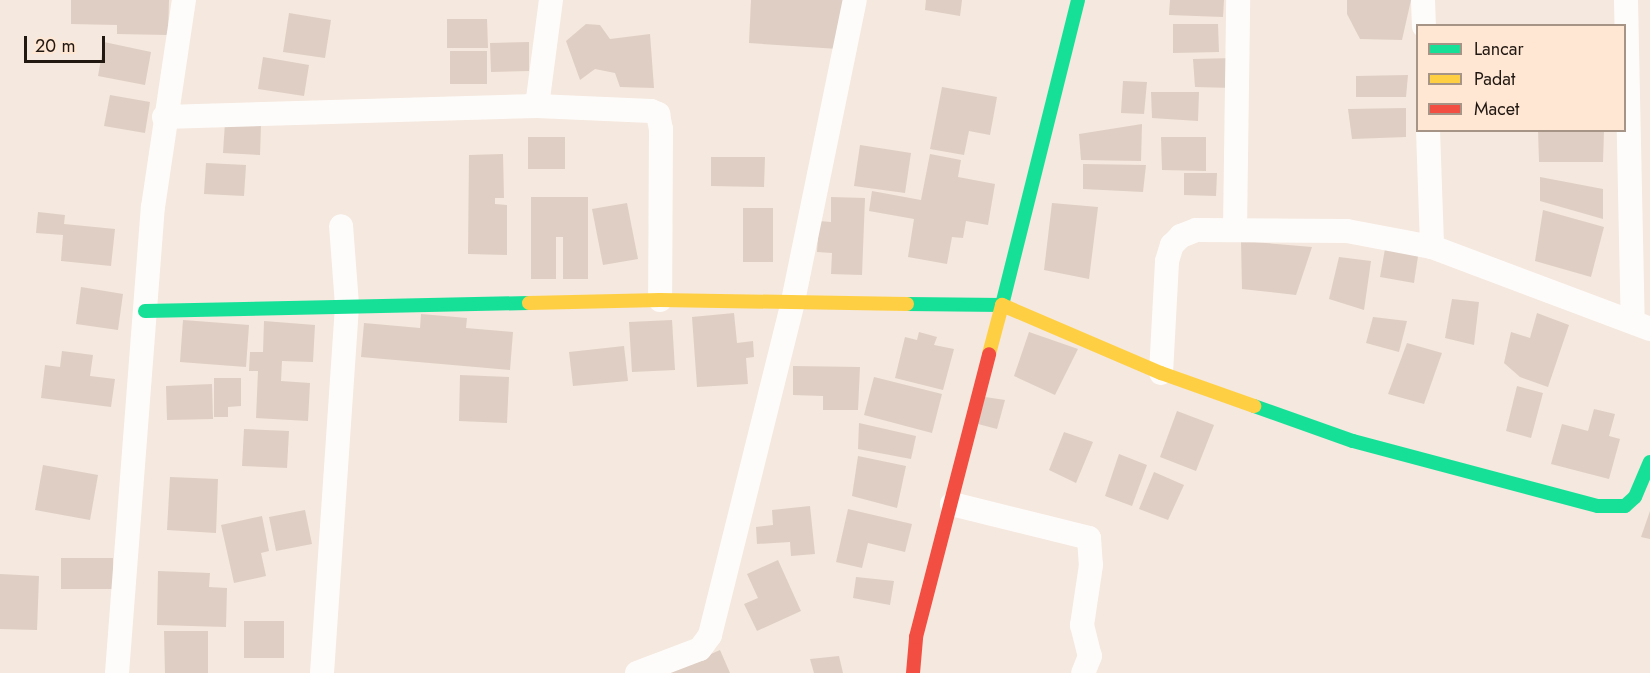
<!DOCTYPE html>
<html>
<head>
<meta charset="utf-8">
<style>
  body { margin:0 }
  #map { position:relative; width:1650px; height:673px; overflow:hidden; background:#f5e8de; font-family:Jost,sans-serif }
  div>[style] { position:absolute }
  .building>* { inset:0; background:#dfcec3 }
  .street>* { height:24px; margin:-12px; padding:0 12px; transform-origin:12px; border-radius:12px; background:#fefcfa }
  .fast>* { height:14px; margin:-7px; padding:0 7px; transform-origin:7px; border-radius:7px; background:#16e098 }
  .slow>* { height:14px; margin:-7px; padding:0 7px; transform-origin:7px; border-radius:7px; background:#ffcf43 }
  .jam>* { height:14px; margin:-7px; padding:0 7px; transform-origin:7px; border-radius:7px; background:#f24e42 }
  span { translate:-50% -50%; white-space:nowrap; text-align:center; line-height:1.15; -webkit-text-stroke:5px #ffe7d4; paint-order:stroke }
  .legend { position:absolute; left:1416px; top:24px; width:210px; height:108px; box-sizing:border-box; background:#ffe7d4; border:2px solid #a69486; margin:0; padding:8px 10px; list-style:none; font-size:18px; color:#211812 }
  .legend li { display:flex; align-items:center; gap:12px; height:30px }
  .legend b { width:30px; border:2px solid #a69486 }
  .scale { position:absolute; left:24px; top:36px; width:81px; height:27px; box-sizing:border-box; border:3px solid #211812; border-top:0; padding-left:8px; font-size:18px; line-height:21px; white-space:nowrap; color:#211812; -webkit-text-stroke:4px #ffe7d4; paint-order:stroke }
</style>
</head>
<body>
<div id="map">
  <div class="building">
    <div style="clip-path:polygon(71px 0,169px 0,168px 35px,117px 34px,117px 25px,71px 24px)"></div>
    <div style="clip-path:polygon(751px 0,849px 0,838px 49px,749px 43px)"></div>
    <div style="clip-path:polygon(926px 0,962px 0,960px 16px,925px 10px)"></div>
    <div style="clip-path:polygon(1170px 0,1224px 0,1223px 17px,1169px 15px)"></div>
    <div style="clip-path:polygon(1347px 0,1411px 0,1402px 40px,1360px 39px,1347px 14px)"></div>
    <div style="clip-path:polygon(289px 13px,331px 20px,325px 58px,283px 52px)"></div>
    <div style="clip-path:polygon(447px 19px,487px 19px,488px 48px,447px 48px)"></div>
    <div style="clip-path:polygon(586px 24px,600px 25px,610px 39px,650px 34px,654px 88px,620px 87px,615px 73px,595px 69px,580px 80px,566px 41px)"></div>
    <div style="clip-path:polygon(1173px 24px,1218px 24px,1219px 52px,1173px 53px)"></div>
    <div style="clip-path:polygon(104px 42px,151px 52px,145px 85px,98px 76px)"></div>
    <div style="clip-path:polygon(529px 42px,529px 71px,491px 72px,490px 43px)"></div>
    <div style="clip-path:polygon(450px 51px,487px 51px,487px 84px,450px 84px)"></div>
    <div style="clip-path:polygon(263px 57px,309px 65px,304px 96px,258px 89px)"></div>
    <div style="clip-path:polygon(1234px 58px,1234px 88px,1195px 87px,1193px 59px)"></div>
    <div style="clip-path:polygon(1408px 75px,1406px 97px,1356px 97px,1356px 76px)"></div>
    <div style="clip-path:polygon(1123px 81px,1147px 82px,1144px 114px,1121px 113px)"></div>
    <div style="clip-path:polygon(942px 87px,997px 97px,990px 135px,969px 131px,964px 155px,930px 149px)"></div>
    <div style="clip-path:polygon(1151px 92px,1199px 92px,1198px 121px,1152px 118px)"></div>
    <div style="clip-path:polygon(110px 95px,150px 102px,145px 133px,104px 126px)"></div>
    <div style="clip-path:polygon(1406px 108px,1406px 137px,1352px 139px,1348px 109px)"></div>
    <div style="clip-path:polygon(225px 122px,261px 125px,260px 155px,223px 153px)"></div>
    <div style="clip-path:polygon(1142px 124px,1141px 161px,1081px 160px,1079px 134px)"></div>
    <div style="clip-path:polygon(1538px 130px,1604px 130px,1603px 162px,1539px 162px)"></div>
    <div style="clip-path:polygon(528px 137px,565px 137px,565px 169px,528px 169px)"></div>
    <div style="clip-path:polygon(1161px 137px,1206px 137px,1206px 171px,1162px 170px)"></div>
    <div style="clip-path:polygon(860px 145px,911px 153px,905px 193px,854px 186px)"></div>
    <div style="clip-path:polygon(503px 154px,504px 198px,495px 198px,495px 204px,507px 205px,507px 255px,468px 254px,469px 155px)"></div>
    <div style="clip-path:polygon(930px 154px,961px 160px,958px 177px,995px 184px,988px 225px,966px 221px,963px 238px,952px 237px,947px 264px,908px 257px,914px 219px,869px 211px,872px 191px,921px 200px)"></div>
    <div style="clip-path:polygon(711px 157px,765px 157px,764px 187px,711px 186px)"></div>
    <div style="clip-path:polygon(206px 163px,246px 165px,244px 196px,204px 194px)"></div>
    <div style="clip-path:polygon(1083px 164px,1146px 165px,1143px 192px,1083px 189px)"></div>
    <div style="clip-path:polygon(1184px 173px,1217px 173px,1216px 196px,1184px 195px)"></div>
    <div style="clip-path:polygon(1540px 177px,1603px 189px,1603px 219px,1540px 201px)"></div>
    <div style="clip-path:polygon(531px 197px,588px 197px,588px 279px,563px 279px,563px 237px,556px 237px,556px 279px,531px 279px)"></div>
    <div style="clip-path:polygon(831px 197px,865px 198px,862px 275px,831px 274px,832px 253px,817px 252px,819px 221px,831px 222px)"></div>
    <div style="clip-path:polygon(627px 203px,638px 259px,603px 265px,592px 209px)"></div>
    <div style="clip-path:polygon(1052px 203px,1098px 207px,1089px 279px,1044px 270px)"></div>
    <div style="clip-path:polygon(743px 208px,773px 208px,773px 262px,743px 262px)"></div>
    <div style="clip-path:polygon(1543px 210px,1604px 227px,1591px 277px,1535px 261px)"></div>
    <div style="clip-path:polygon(38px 212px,65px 215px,64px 224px,115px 229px,111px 266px,61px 261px,63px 235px,36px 233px)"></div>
    <div style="clip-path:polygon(1241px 241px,1312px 247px,1296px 295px,1242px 289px)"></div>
    <div style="clip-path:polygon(1385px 249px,1418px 256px,1414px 283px,1380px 277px)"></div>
    <div style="clip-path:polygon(1339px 257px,1371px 261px,1364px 310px,1329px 299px)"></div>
    <div style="clip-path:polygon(81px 287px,123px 294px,118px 330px,76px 324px)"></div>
    <div style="clip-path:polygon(1452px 299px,1479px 302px,1474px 345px,1445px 338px)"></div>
    <div style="clip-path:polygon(734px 313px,737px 343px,753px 341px,754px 357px,746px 358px,748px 384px,697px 387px,692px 317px)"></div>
    <div style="clip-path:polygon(1537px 313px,1569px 325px,1548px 387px,1520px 377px,1504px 363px,1511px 332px,1530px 338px)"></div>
    <div style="clip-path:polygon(421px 314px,467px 318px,466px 328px,513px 332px,510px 370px,361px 357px,364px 323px,420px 328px)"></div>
    <div style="clip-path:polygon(1373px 317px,1407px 321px,1399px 352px,1366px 343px)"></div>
    <div style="clip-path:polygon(183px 320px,249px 325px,246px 367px,180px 362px)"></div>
    <div style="clip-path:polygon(672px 320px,675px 370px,632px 372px,629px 322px)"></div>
    <div style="clip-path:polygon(264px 321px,315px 325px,313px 362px,282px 361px,281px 381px,310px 383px,308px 421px,256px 418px,258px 371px,249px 371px,250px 352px,263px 352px)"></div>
    <div style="clip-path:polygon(919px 332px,937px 337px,934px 345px,954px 349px,943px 390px,895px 378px,905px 337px,917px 340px)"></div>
    <div style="clip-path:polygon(1029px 332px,1078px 349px,1055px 395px,1014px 376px)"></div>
    <div style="clip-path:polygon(1407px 343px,1442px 353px,1424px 404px,1388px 394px)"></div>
    <div style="clip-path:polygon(624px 346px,628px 381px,573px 386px,569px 352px)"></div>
    <div style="clip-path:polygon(62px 351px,93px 355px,90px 376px,115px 379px,111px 407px,41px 398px,45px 365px,60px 367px)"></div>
    <div style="clip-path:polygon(793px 366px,860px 367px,858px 410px,823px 410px,823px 396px,793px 395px)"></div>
    <div style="clip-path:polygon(460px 375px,509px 377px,507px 423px,459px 421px)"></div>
    <div style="clip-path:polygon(874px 377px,942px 394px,932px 433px,864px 415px)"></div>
    <div style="clip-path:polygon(214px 378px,241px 378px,241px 406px,228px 407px,228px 417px,214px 417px)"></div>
    <div style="clip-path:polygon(212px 384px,213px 419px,167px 420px,166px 386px)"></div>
    <div style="clip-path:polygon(1517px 386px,1543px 393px,1531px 438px,1506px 431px)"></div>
    <div style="clip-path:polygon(985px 397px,1005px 400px,997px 429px,978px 424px)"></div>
    <div style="clip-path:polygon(1594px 409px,1615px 414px,1609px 436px,1620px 439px,1609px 479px,1551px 464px,1562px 424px,1588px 431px)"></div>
    <div style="clip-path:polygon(1177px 411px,1214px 425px,1196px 471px,1160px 457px)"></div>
    <div style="clip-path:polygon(859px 423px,916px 436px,911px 459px,858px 449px)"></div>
    <div style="clip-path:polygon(244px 429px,289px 431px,287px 468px,242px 466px)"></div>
    <div style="clip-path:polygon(1064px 432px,1093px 442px,1076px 483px,1049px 470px)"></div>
    <div style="clip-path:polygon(1119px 454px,1147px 465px,1132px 506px,1105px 496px)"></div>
    <div style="clip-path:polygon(858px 456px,906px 466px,897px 508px,852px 496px)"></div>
    <div style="clip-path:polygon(43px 465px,98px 475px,90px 520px,35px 510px)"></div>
    <div style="clip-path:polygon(1154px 472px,1184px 485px,1168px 520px,1139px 509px)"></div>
    <div style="clip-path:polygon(170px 477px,218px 479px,216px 533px,167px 530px)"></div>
    <div style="clip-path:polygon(810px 506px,815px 554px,791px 556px,790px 542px,757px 544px,756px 527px,773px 525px,772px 510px)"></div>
    <div style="clip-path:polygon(848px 509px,912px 524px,905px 552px,868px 543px,862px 568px,836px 562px)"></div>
    <div style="clip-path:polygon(305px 510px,312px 544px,276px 551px,269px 517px)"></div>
    <div style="clip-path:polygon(1650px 511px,1650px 539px,1641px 537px)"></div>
    <div style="clip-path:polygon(262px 516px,269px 551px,261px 553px,266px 576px,234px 583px,221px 525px)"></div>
    <div style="clip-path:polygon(61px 558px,113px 558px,113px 589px,61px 589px)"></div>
    <div style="clip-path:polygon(778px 560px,801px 611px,757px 631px,744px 604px,758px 598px,747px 574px)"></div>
    <div style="clip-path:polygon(158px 571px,210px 573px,209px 587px,227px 588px,226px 627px,157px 625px)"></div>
    <div style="clip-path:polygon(0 574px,39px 576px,37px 630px,0 629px)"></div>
    <div style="clip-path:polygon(856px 577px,894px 581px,890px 605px,853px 598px)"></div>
    <div style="clip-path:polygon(244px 621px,284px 621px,284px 658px,244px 658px)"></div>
    <div style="clip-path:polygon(164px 631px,208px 631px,208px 673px,165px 673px)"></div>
    <div style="clip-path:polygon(720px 650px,730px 673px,648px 673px,686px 665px)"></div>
    <div style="clip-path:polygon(839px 656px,843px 673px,814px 673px,810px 659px)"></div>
  </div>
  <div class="street">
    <div style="left:1423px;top:0;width:26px;rotate:88deg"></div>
    <div style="left:1626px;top:0;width:322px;rotate:88.8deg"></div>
    <div style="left:537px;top:106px;width:107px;rotate:-82.5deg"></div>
    <div style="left:164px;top:117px;width:373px;rotate:-1.7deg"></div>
    <div style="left:537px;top:106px;width:114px;rotate:2.5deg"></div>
    <div style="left:651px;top:111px;width:8px;rotate:23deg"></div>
    <div style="left:658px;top:114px;width:15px;rotate:79deg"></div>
    <div style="left:661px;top:129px;width:171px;rotate:90.3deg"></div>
    <div style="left:1428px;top:130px;width:117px;rotate:88deg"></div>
    <div style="left:1235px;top:229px;width:229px;rotate:-89.2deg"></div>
    <div style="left:1161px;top:373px;width:112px;rotate:-86.9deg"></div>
    <div style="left:1167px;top:261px;width:17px;rotate:-73deg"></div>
    <div style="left:1172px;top:245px;width:13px;rotate:-45deg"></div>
    <div style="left:1181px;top:236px;width:16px;rotate:-22deg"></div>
    <div style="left:1196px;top:230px;width:151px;rotate:0.4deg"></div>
    <div style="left:1347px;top:231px;width:86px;rotate:10.7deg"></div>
    <div style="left:1432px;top:247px;width:233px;rotate:20.6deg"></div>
    <div style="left:952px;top:504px;width:141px;rotate:13.9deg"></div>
    <div style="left:1089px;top:538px;width:27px;rotate:86deg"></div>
    <div style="left:1091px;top:565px;width:61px;rotate:98.5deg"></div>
    <div style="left:1082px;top:625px;width:32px;rotate:76deg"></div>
    <div style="left:1090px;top:656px;width:18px;rotate:112deg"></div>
    <div style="left:117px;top:673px;width:467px;rotate:-85.6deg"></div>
    <div style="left:153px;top:207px;width:209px;rotate:-81.5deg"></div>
    <div style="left:322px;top:673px;width:369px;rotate:-86.1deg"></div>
    <div style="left:347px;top:305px;width:79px;rotate:-94.3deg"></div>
    <div style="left:637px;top:673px;width:67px;rotate:-20.9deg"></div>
    <div style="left:700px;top:649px;width:17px;rotate:-54deg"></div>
    <div style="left:710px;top:635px;width:344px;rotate:-76deg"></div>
    <div style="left:793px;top:301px;width:307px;rotate:-78.4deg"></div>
  </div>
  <div class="fast">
    <div style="left:907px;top:304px;width:95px;rotate:0.6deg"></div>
    <div style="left:1002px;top:305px;width:314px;rotate:-76deg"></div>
    <div style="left:145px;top:311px;width:384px;rotate:-1.2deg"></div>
    <div style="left:1254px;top:406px;width:105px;rotate:19.5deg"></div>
    <div style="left:1353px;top:441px;width:253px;rotate:14.9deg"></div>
    <div style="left:1598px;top:506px;width:27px"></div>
    <div style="left:1625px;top:506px;width:13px;rotate:-42deg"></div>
    <div style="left:1635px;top:497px;width:38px;rotate:-67deg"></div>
  </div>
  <div class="slow">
    <div style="left:529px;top:303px;width:131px;rotate:-1.3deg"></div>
    <div style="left:660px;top:300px;width:247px;rotate:0.9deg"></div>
    <div style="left:989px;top:354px;width:51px;rotate:-75.1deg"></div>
    <div style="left:1002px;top:305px;width:173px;rotate:23.2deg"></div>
    <div style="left:1161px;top:373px;width:99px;rotate:19.5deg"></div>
  </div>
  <div class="jam">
    <div style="left:913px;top:673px;width:36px;rotate:-85deg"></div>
    <div style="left:916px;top:637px;width:292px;rotate:-75.5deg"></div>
  </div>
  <ul class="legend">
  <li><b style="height:8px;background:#16e098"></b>Lancar</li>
  <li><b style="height:8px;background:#ffcf43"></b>Padat</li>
  <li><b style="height:8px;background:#f24e42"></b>Macet</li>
  </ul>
  <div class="scale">20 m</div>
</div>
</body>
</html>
